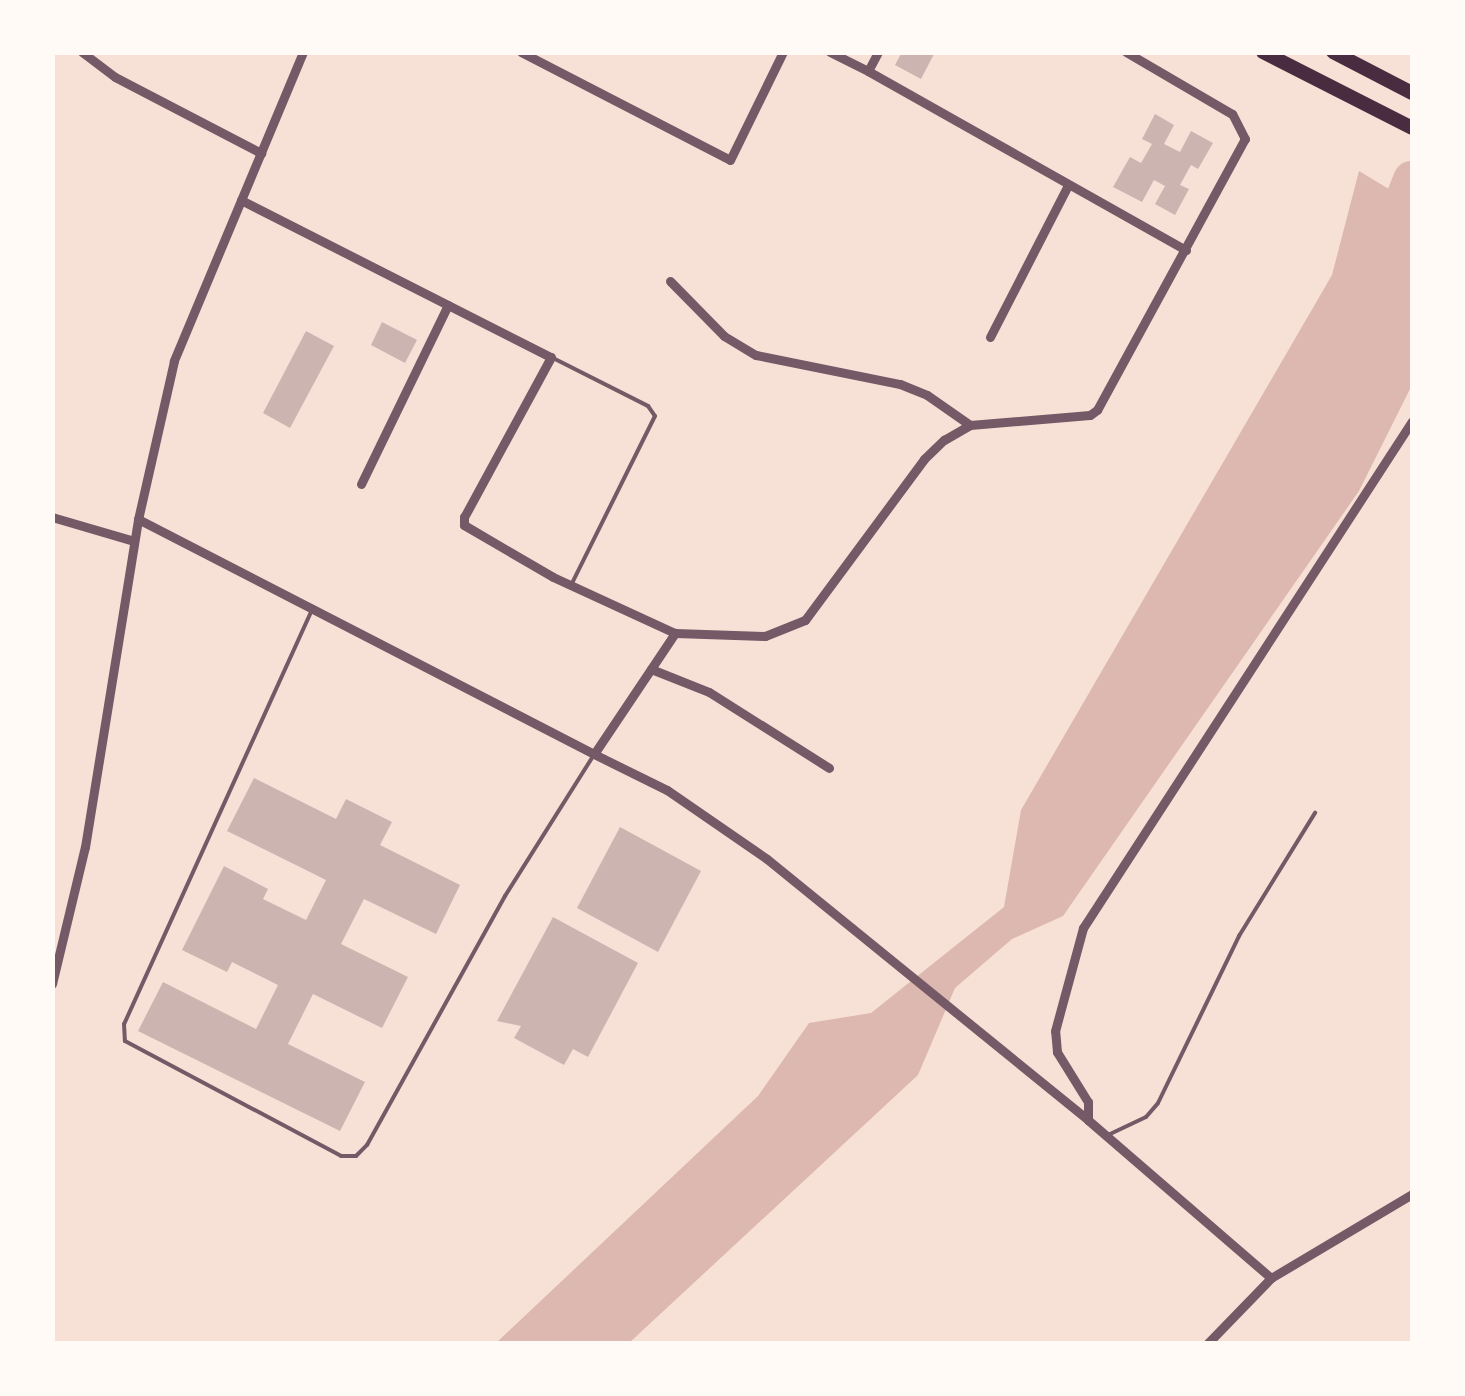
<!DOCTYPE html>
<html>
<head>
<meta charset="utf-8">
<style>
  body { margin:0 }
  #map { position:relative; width:1465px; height:1396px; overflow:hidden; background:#f7e1d7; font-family:"Fira Sans Condensed",sans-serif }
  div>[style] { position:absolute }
  .water>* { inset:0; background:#dcb8b0 }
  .river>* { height:38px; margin:-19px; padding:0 19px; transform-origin:19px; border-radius:19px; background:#dcb8b0 }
  .building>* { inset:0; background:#ccb4b1 }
  .service>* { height:4px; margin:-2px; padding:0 2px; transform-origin:2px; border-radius:2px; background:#755966 }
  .minor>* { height:9px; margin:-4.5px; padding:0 4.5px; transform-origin:4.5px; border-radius:4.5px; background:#755966 }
  .trunk>* { height:14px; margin:-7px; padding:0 7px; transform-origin:7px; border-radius:7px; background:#4a2c40 }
  span { translate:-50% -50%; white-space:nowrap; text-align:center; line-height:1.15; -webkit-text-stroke:8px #fffaf5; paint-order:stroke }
  .frame { position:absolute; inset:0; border:55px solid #fffaf5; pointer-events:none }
</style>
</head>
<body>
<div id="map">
  <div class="water">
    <div style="clip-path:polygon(1359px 171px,1412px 203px,1412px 385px,1359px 491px,1063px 916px,1012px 939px,955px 988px,918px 1075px,629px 1343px,495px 1344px,758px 1096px,809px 1023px,871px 1013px,1004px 907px,1021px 810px,1332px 275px)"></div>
  </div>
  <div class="river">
    <div style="left:1387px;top:243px;width:68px;rotate:-68.4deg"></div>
  </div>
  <div class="building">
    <div style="clip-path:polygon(902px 52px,935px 52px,921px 79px,895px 65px)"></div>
    <div style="clip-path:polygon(1155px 114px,1174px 125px,1164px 144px,1180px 152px,1191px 131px,1213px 143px,1198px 169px,1191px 165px,1180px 185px,1189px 189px,1175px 215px,1155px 204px,1165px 186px,1154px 180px,1142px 202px,1113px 187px,1130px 157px,1141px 163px,1152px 144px,1142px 139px)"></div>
    <div style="clip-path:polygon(382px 322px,417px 340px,405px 363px,371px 345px)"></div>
    <div style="clip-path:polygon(306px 331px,334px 346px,290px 428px,263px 413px)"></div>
    <div style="clip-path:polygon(254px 778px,336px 819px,346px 799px,392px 822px,380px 845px,460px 885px,436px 934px,364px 899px,341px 944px,408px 977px,382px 1028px,313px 994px,288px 1044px,365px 1082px,340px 1131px,138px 1031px,163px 982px,256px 1029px,278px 985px,232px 962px,227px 972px,182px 950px,224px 866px,268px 889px,263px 899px,306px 920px,326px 880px,227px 831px)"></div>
    <div style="clip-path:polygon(620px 827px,701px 871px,658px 952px,577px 908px)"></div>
    <div style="clip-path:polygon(553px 917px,638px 963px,588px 1057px,573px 1049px,564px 1065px,514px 1038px,521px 1026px,497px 1021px)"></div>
  </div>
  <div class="service">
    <div style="left:551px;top:357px;width:109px;rotate:26.8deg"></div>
    <div style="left:648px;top:406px;width:12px;rotate:55deg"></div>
    <div style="left:655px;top:416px;width:186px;rotate:116.4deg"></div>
    <div style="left:311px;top:612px;width:452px;rotate:114.4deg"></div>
    <div style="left:124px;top:1024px;width:17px;rotate:87deg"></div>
    <div style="left:125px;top:1041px;width:245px;rotate:28deg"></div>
    <div style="left:341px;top:1156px;width:15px"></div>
    <div style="left:356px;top:1156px;width:16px;rotate:-45deg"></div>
    <div style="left:367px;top:1145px;width:285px;rotate:-61deg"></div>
    <div style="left:505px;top:896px;width:165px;rotate:-57.8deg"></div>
    <div style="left:1108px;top:1135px;width:42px;rotate:-25.3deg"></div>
    <div style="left:1146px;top:1117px;width:18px;rotate:-49deg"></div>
    <div style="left:1158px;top:1103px;width:186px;rotate:-64.1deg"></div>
    <div style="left:1239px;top:936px;width:145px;rotate:-58.3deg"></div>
  </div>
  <div class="minor">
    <div style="left:82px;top:52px;width:41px;rotate:37.1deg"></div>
    <div style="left:115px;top:77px;width:165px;rotate:27.5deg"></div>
    <div style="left:303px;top:52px;width:335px;rotate:112.7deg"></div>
    <div style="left:174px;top:361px;width:162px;rotate:102.8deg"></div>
    <div style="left:138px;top:519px;width:513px;rotate:27.26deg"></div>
    <div style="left:594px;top:754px;width:146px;rotate:-56.2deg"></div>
    <div style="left:675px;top:633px;width:90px;rotate:1.9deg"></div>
    <div style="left:765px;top:636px;width:43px;rotate:-21.8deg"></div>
    <div style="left:805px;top:620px;width:200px;rotate:-53.5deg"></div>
    <div style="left:924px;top:459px;width:28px;rotate:-44deg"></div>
    <div style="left:944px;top:440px;width:30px;rotate:-30deg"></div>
    <div style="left:970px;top:425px;width:120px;rotate:-4.8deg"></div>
    <div style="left:1090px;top:415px;width:9px;rotate:-36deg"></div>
    <div style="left:1097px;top:410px;width:309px;rotate:-61.4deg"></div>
    <div style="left:1245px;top:139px;width:28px;rotate:-117deg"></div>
    <div style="left:1232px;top:114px;width:123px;rotate:-149.7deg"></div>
    <div style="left:521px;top:52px;width:235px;rotate:27.3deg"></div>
    <div style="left:730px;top:160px;width:120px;rotate:-63.9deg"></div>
    <div style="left:830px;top:52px;width:42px;rotate:26.6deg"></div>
    <div style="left:868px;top:71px;width:21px;rotate:-62deg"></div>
    <div style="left:868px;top:71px;width:365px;rotate:29.4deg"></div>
    <div style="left:241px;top:200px;width:347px;rotate:26.9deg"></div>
    <div style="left:551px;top:357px;width:182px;rotate:118.5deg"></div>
    <div style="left:464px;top:517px;width:8px;rotate:90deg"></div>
    <div style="left:464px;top:525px;width:103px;rotate:30.3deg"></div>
    <div style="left:553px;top:577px;width:134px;rotate:24.7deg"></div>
    <div style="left:670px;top:281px;width:77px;rotate:45.5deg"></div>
    <div style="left:724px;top:336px;width:37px;rotate:31deg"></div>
    <div style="left:756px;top:355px;width:147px;rotate:11.4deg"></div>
    <div style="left:900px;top:384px;width:29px;rotate:22deg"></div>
    <div style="left:927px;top:395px;width:52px;rotate:34.9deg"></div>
    <div style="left:990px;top:337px;width:171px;rotate:-62.8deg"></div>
    <div style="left:361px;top:484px;width:199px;rotate:-64.1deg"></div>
    <div style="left:52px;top:517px;width:85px;rotate:16.3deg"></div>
    <div style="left:651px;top:669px;width:62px;rotate:21.6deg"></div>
    <div style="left:709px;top:692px;width:142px;rotate:32.3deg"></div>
    <div style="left:594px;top:754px;width:81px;rotate:26.3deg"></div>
    <div style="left:667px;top:790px;width:121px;rotate:34.6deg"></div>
    <div style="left:767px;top:859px;width:414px;rotate:39.1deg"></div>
    <div style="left:1088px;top:1120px;width:242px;rotate:40.8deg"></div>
    <div style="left:1271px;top:1278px;width:164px;rotate:-30.8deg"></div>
    <div style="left:52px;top:984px;width:141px;rotate:-76.5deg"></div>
    <div style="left:85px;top:847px;width:332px;rotate:-80.8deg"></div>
    <div style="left:1088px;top:1120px;width:18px;rotate:-90deg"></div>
    <div style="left:1088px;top:1102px;width:59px;rotate:-121.8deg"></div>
    <div style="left:1057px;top:1052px;width:21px;rotate:-95deg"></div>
    <div style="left:1055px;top:1031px;width:107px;rotate:-74.8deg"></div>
    <div style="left:1083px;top:928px;width:604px;rotate:-57.02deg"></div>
    <div style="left:1207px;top:1344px;width:92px;rotate:-45.9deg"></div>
  </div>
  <div class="trunk">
    <div style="left:1263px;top:52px;width:167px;rotate:27deg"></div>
    <div style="left:1333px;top:52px;width:89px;rotate:27.4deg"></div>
  </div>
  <div class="frame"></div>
</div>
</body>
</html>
